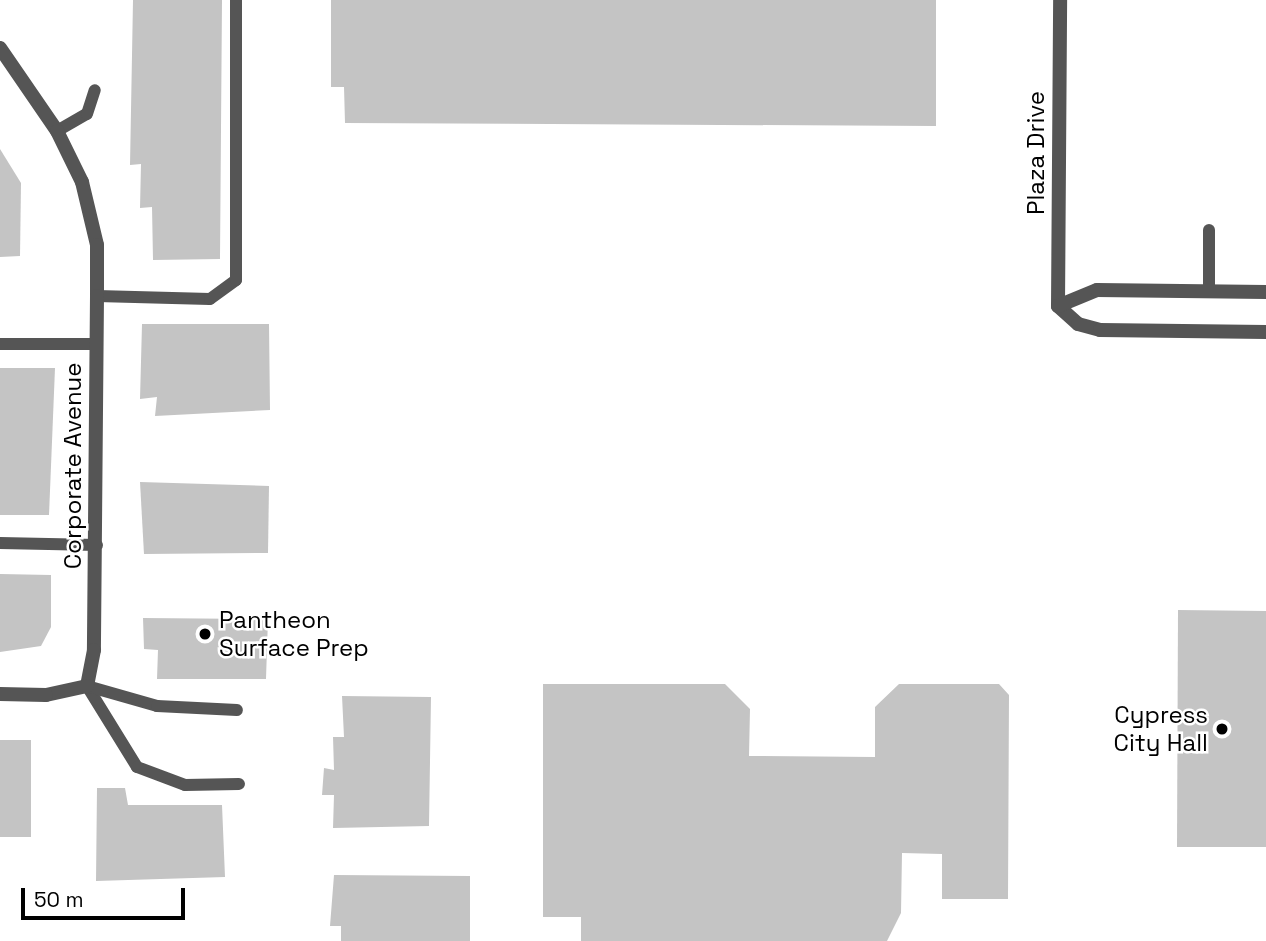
<!DOCTYPE html>
<html>
<head>
<meta charset="utf-8">
<style>
  body { margin:0 }
  #map { position:relative; width:1266px; height:941px; overflow:hidden; background:#fff; font-family:"Space Grotesk",sans-serif }
  div>[style] { position:absolute }
  .building>* { inset:0; background:#c4c4c4 }
  .service>* { height:12px; margin:-6px; padding:0 6px; transform-origin:6px; border-radius:6px; background:#555 }
  .minor>* { height:14px; margin:-7px; padding:0 7px; transform-origin:7px; border-radius:7px; background:#555 }
  .tertiary>* { height:14px; margin:-7px; padding:0 7px; transform-origin:7px; border-radius:7px; background:#555 }
  .dots>* { width:19px; height:19px; translate:-50% -50%; box-sizing:border-box; border:4px solid #fff; border-radius:50% }
  span { translate:-50% -50%; white-space:nowrap; text-align:center; line-height:1.15; -webkit-text-stroke:5px #fff; paint-order:stroke }
  .street-label { font-size:24px; color:#000 }
  .poi-label { font-size:24px; color:#000 }
  .left { translate:0 -50%; text-align:left }
  .right { translate:-100% -50%; text-align:right }
  .scale { position:absolute; left:21px; top:888px; width:164px; height:32px; box-sizing:border-box; border:4px solid #000; border-top:0; padding-left:9px; font-size:21px; line-height:24px; white-space:nowrap; color:#000; -webkit-text-stroke:5px #fff; paint-order:stroke }
</style>
</head>
<body>
<div id="map">
  <div class="building">
    <div style="clip-path:polygon(133px 0,222px 0,220px 259px,153px 260px,152px 207px,140px 208px,141px 164px,130px 165px)"></div>
    <div style="clip-path:polygon(331px 0,936px 0,936px 126px,345px 123px,344px 87px,331px 87px)"></div>
    <div style="clip-path:polygon(0 149px,21px 183px,20px 256px,0 257px)"></div>
    <div style="clip-path:polygon(142px 324px,269px 324px,270px 410px,155px 416px,157px 397px,140px 399px)"></div>
    <div style="clip-path:polygon(0 368px,55px 368px,49px 515px,0 515px)"></div>
    <div style="clip-path:polygon(140px 482px,269px 486px,268px 553px,144px 554px)"></div>
    <div style="clip-path:polygon(0 574px,51px 575px,51px 627px,41px 646px,0 652px)"></div>
    <div style="clip-path:polygon(1178px 610px,1266px 611px,1266px 847px,1177px 847px)"></div>
    <div style="clip-path:polygon(143px 618px,268px 619px,266px 679px,157px 679px,158px 650px,144px 649px)"></div>
    <div style="clip-path:polygon(543px 684px,725px 684px,750px 709px,749px 756px,875px 757px,875px 707px,899px 684px,999px 684px,1009px 695px,1008px 899px,942px 899px,942px 854px,902px 853px,901px 913px,887px 941px,581px 941px,581px 917px,543px 917px)"></div>
    <div style="clip-path:polygon(342px 696px,431px 697px,429px 826px,333px 828px,334px 795px,322px 795px,324px 768px,334px 770px,333px 737px,344px 737px)"></div>
    <div style="clip-path:polygon(0 740px,31px 740px,31px 837px,0 837px)"></div>
    <div style="clip-path:polygon(97px 788px,125px 788px,128px 805px,222px 805px,225px 877px,96px 881px)"></div>
    <div style="clip-path:polygon(334px 875px,470px 876px,470px 941px,341px 941px,341px 926px,330px 926px)"></div>
  </div>
  <div class="service">
    <div style="left:57px;top:131px;width:34px;rotate:-30deg"></div>
    <div style="left:87px;top:114px;width:25px;rotate:-72deg"></div>
    <div style="left:1209px;top:292px;width:62px;rotate:-90deg"></div>
    <div style="left:97px;top:296px;width:113px;rotate:1.5deg"></div>
    <div style="left:210px;top:299px;width:32px;rotate:-36deg"></div>
    <div style="left:236px;top:280px;width:280px;rotate:-90deg"></div>
    <div style="left:0;top:344px;width:96px"></div>
    <div style="left:0;top:543px;width:97px;rotate:1.2deg"></div>
    <div style="left:87px;top:686px;width:95px;rotate:58.3deg"></div>
    <div style="left:137px;top:767px;width:51px;rotate:20.6deg"></div>
    <div style="left:185px;top:785px;width:54px;rotate:-1.1deg"></div>
    <div style="left:87px;top:686px;width:73px;rotate:15.9deg"></div>
    <div style="left:157px;top:706px;width:80px;rotate:2.9deg"></div>
  </div>
  <div class="minor">
    <div style="left:0;top:48px;width:101px;rotate:55.5deg"></div>
    <div style="left:57px;top:131px;width:57px;rotate:63.9deg"></div>
    <div style="left:82px;top:182px;width:65px;rotate:76.6deg"></div>
    <div style="left:97px;top:245px;width:51px;rotate:90deg"></div>
    <div style="left:97px;top:296px;width:354px;rotate:90.5deg"></div>
    <div style="left:94px;top:650px;width:37px;rotate:101deg"></div>
    <div style="left:87px;top:686px;width:42px;rotate:167.6deg"></div>
    <div style="left:46px;top:695px;width:46px;rotate:-178.8deg"></div>
  </div>
  <div class="tertiary">
    <div style="left:1058px;top:306px;width:306px;rotate:-89.6deg"></div>
    <div style="left:1058px;top:306px;width:27px;rotate:42deg"></div>
    <div style="left:1078px;top:324px;width:23px;rotate:15deg"></div>
    <div style="left:1100px;top:330px;width:166px;rotate:0.7deg"></div>
    <div style="left:1058px;top:306px;width:42px;rotate:-22.3deg"></div>
    <div style="left:1097px;top:290px;width:169px;rotate:0.7deg"></div>
  </div>
  <div class="dots">
    <div style="left:205px;top:634px;background:#000"></div>
    <div style="left:1222px;top:729px;background:#000"></div>
  </div>
  <div class="street-label">
    <span style="left:1036px;top:153px;rotate:-90deg">Plaza Drive</span>
    <span style="left:73px;top:466px;rotate:-90deg">Corporate Avenue</span>
  </div>
  <div class="poi-label">
    <span class="left" style="left:219px;top:634px">Pantheon<br>Surface Prep</span>
    <span class="right" style="left:1208px;top:729px">Cypress<br>City Hall</span>
  </div>
  <div class="scale">50 m</div>
</div>
</body>
</html>
